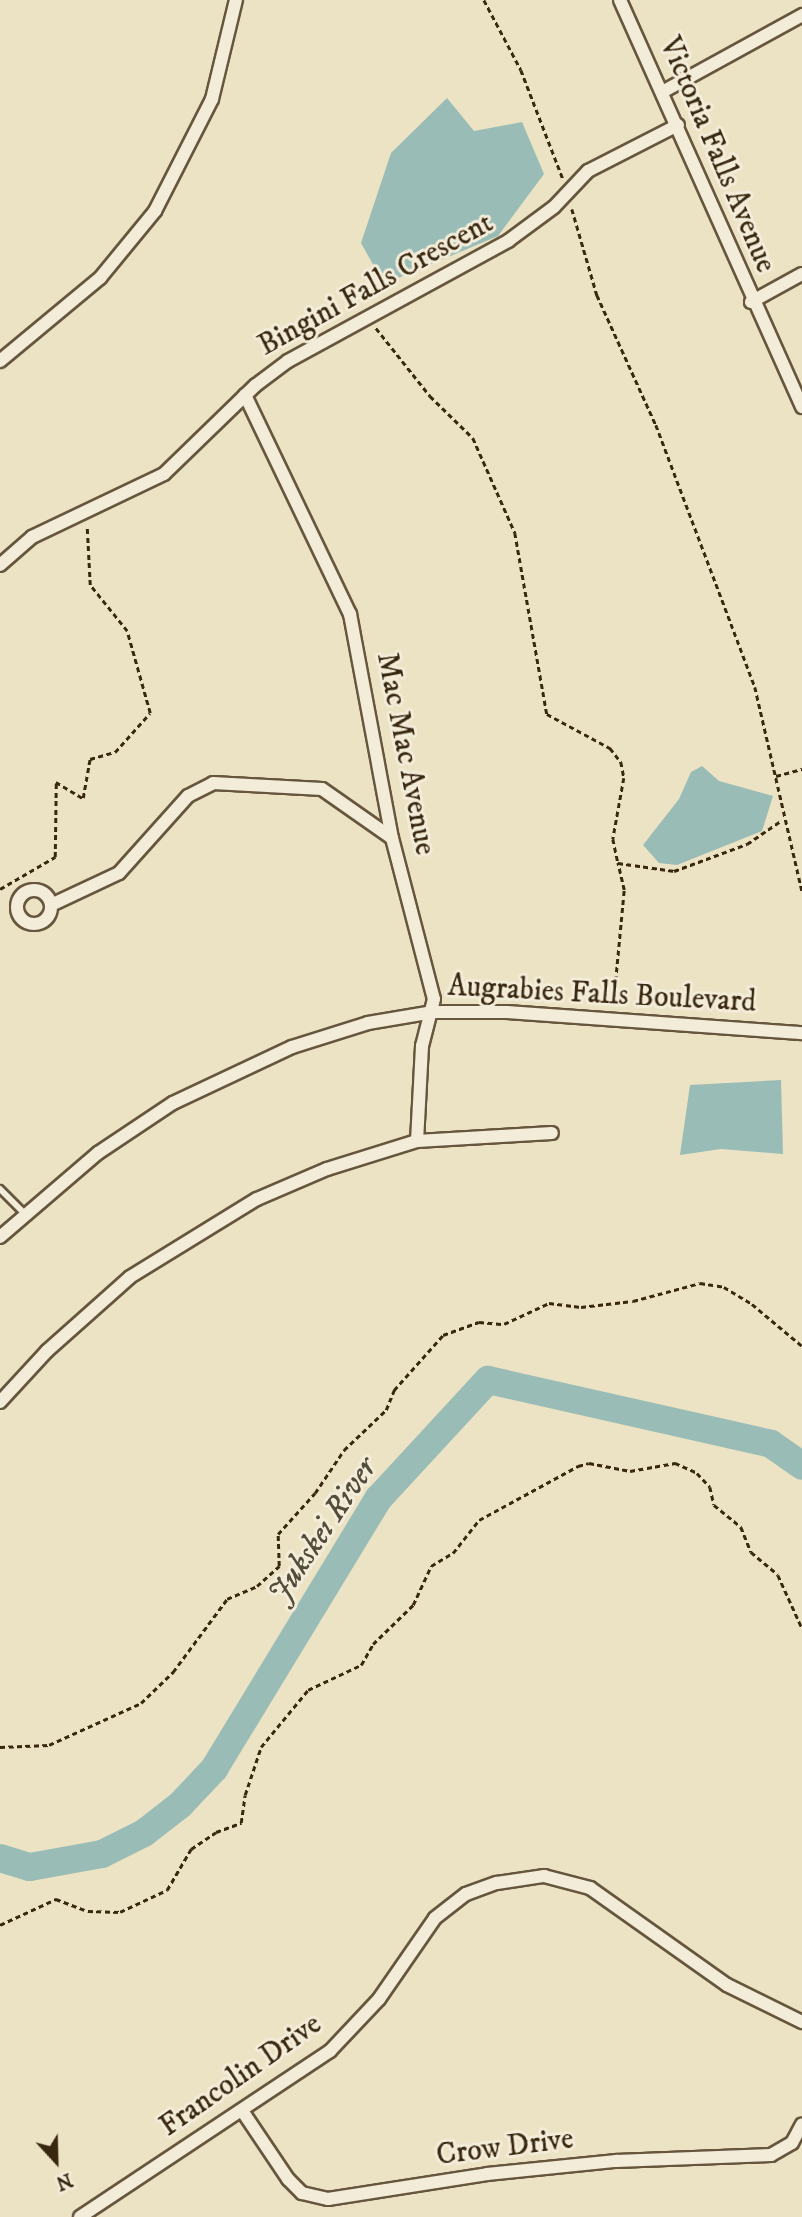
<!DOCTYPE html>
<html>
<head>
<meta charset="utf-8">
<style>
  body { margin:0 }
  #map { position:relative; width:802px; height:2217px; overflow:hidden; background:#ece2c4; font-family:"IM FELL DW Pica",serif }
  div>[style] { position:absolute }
  .water>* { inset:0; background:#99bdb6 }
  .river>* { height:28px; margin:-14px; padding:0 14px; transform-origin:14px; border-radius:14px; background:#99bdb6 }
  .path>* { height:2.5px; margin-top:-1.25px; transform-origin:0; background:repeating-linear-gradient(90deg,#392810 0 5px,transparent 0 8.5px) }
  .roads { filter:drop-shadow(2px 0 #66563d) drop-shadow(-2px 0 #66563d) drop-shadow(0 2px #66563d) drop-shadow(0 -2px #66563d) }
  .service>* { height:6px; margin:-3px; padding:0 3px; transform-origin:3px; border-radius:3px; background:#f3ecd9 }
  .minor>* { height:12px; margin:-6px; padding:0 6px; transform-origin:6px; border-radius:6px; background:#f3ecd9 }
  .minor>.ring { margin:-6px; padding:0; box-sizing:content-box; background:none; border:12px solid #f3ecd9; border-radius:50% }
  span { translate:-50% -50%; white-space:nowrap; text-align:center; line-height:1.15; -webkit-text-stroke:6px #f3ecd9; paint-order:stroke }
  .street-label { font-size:30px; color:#392810 }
  .water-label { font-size:32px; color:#514d3a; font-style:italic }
  .north { position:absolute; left:21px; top:2126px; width:70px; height:70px; -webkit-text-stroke:5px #f3ecd9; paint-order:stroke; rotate:158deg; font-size:19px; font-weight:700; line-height:28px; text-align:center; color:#392810 }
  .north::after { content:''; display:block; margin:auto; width:24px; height:32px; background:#392810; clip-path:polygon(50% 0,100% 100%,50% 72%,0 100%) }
</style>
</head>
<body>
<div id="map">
  <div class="water">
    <div style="clip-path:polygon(447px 98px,474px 131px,522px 122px,544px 174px,498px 236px,384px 284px,361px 243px,391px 153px)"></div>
    <div style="clip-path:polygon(702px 766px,719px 781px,773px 796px,762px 831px,677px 865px,659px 863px,643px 845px,679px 799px,691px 772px)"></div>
    <div style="clip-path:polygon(781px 1080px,783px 1154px,721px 1149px,680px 1155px,690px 1085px)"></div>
  </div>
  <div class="river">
    <div style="left:0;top:1858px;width:31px;rotate:17deg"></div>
    <div style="left:30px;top:1867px;width:73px;rotate:-10.2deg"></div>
    <div style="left:102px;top:1854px;width:47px;rotate:-26.6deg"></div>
    <div style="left:144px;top:1833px;width:46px;rotate:-37.9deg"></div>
    <div style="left:180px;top:1805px;width:50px;rotate:-46.6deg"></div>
    <div style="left:214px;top:1769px;width:317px;rotate:-58.7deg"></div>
    <div style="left:379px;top:1498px;width:161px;rotate:-47.3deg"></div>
    <div style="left:488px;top:1380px;width:290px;rotate:12.7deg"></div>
    <div style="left:771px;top:1444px;width:38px;rotate:35deg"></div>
  </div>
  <div class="path">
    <div style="left:484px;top:0;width:79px;rotate:62.1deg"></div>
    <div style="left:521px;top:70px;width:117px;rotate:68.9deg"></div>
    <div style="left:572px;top:209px;width:90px;rotate:73.8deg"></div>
    <div style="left:597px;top:295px;width:143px;rotate:65.6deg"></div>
    <div style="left:656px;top:425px;width:280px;rotate:69.3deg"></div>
    <div style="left:755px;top:687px;width:209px;rotate:77deg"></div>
    <div style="left:376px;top:328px;width:87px;rotate:51.5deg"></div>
    <div style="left:430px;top:396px;width:60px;rotate:44.3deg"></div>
    <div style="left:473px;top:438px;width:104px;rotate:66.1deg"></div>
    <div style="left:515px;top:533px;width:184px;rotate:80deg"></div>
    <div style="left:547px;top:714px;width:72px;rotate:28.4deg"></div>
    <div style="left:610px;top:748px;width:18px;rotate:52deg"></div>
    <div style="left:621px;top:762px;width:16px;rotate:79deg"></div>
    <div style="left:624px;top:778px;width:62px;rotate:100.2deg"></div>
    <div style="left:613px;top:839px;width:25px;rotate:78deg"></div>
    <div style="left:776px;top:776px;width:27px;rotate:-15deg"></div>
    <div style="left:0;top:889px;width:64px;rotate:-30.2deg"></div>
    <div style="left:55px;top:857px;width:75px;rotate:-89.2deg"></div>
    <div style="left:56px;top:782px;width:31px;rotate:31deg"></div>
    <div style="left:83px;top:798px;width:40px;rotate:-80deg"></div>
    <div style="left:90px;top:759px;width:26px;rotate:-16deg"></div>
    <div style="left:115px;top:752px;width:52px;rotate:-48.1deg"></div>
    <div style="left:150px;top:713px;width:85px;rotate:-105.7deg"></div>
    <div style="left:127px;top:631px;width:59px;rotate:-128.8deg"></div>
    <div style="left:90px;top:585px;width:58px;rotate:-93deg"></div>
    <div style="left:613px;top:1006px;width:117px;rotate:-84.6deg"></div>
    <div style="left:624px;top:890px;width:28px;rotate:-103deg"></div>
    <div style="left:618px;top:863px;width:57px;rotate:8.1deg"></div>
    <div style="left:674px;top:871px;width:78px;rotate:-20.3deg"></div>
    <div style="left:747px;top:844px;width:42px;rotate:-34.4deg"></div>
    <div style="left:0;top:1747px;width:49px;rotate:-2.3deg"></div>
    <div style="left:49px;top:1745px;width:101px;rotate:-24.5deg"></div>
    <div style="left:141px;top:1703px;width:45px;rotate:-44.1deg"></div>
    <div style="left:173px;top:1672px;width:91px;rotate:-53.5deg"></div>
    <div style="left:227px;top:1599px;width:33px;rotate:-23deg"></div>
    <div style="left:257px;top:1586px;width:30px;rotate:-42deg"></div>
    <div style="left:279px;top:1566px;width:32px;rotate:-92deg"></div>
    <div style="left:278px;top:1534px;width:55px;rotate:-47.9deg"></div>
    <div style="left:315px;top:1493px;width:52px;rotate:-56deg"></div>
    <div style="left:344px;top:1450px;width:58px;rotate:-43.6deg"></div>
    <div style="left:386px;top:1410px;width:22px;rotate:-68deg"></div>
    <div style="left:394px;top:1390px;width:74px;rotate:-48.3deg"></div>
    <div style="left:443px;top:1335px;width:38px;rotate:-20deg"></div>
    <div style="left:479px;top:1322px;width:25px;rotate:5deg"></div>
    <div style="left:504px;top:1324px;width:50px;rotate:-25deg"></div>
    <div style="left:549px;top:1303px;width:32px;rotate:7deg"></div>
    <div style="left:581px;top:1307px;width:52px;rotate:-6.6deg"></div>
    <div style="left:633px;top:1301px;width:69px;rotate:-15deg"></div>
    <div style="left:700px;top:1283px;width:24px;rotate:9deg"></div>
    <div style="left:724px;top:1287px;width:33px;rotate:31deg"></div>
    <div style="left:752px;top:1304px;width:65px;rotate:40deg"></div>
    <div style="left:0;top:1925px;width:62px;rotate:-24.9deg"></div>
    <div style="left:56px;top:1899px;width:34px;rotate:21deg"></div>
    <div style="left:88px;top:1911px;width:32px;rotate:2deg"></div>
    <div style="left:120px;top:1912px;width:52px;rotate:-25.1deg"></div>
    <div style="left:167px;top:1890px;width:48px;rotate:-59.7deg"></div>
    <div style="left:191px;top:1849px;width:30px;rotate:-34deg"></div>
    <div style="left:216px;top:1832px;width:27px;rotate:-20deg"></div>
    <div style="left:241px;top:1823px;width:28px;rotate:-82deg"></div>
    <div style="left:245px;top:1795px;width:51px;rotate:-71.6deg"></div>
    <div style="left:261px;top:1747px;width:74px;rotate:-50.5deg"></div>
    <div style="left:308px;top:1690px;width:59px;rotate:-25.3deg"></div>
    <div style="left:361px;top:1665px;width:24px;rotate:-60deg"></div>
    <div style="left:373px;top:1644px;width:56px;rotate:-44.3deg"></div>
    <div style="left:413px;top:1605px;width:43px;rotate:-65.2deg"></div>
    <div style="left:431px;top:1566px;width:26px;rotate:-31deg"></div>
    <div style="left:453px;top:1553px;width:42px;rotate:-51.8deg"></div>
    <div style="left:479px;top:1520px;width:113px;rotate:-28.6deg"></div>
    <div style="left:578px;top:1466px;width:11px;rotate:-15deg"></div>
    <div style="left:589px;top:1463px;width:42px;rotate:11deg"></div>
    <div style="left:630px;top:1471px;width:46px;rotate:-10.1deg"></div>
    <div style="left:675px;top:1463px;width:24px;rotate:24deg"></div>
    <div style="left:697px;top:1473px;width:19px;rotate:47deg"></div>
    <div style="left:710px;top:1487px;width:18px;rotate:77deg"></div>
    <div style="left:714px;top:1505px;width:35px;rotate:39deg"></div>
    <div style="left:741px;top:1527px;width:27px;rotate:68deg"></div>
    <div style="left:751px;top:1552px;width:35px;rotate:40deg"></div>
    <div style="left:778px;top:1575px;width:58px;rotate:65.6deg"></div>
  </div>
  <div class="roads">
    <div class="service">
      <div style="left:0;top:1189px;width:35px;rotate:45deg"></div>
    </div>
    <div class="minor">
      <div style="left:620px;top:0;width:446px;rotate:65.9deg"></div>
      <div style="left:664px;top:91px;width:158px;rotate:-28.8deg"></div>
      <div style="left:751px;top:302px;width:58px;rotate:-28.8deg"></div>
      <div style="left:0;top:361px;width:130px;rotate:-39.7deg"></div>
      <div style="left:100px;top:278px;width:87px;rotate:-50.6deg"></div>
      <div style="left:155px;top:211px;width:126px;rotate:-63deg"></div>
      <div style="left:212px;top:99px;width:102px;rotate:-76.4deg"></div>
      <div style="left:245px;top:395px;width:243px;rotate:64.4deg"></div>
      <div style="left:350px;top:614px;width:228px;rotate:79.4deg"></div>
      <div style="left:392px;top:838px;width:166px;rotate:75.4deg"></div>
      <div style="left:434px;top:999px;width:49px;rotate:104.3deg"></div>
      <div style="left:422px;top:1046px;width:95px;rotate:93deg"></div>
      <div style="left:0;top:565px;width:43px;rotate:-41.2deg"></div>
      <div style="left:32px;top:537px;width:146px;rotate:-25.5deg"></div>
      <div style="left:164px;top:474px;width:128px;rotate:-44.1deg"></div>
      <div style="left:256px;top:385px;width:40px;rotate:-37deg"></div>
      <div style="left:288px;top:361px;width:251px;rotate:-28.6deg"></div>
      <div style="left:508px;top:241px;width:57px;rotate:-36.5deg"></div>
      <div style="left:554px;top:207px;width:50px;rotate:-46.6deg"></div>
      <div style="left:588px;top:171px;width:101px;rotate:-27.1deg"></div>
      <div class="ring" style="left:17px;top:890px;width:22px;height:22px"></div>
      <div style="left:51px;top:905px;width:75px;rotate:-25.2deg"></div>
      <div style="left:119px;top:873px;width:103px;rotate:-48.1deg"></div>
      <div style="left:188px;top:796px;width:28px;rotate:-27deg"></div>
      <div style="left:213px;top:783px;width:109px;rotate:3.2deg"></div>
      <div style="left:322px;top:789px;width:85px;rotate:35deg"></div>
      <div style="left:0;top:1237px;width:129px;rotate:-40.6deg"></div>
      <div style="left:98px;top:1153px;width:90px;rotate:-33.7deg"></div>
      <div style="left:173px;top:1103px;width:132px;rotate:-25.2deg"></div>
      <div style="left:292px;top:1047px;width:80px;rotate:-17.5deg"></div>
      <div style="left:368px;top:1023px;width:66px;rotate:-9.6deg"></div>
      <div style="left:433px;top:1012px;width:74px"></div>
      <div style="left:507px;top:1012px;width:296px;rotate:4.1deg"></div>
      <div style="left:0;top:1402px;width:69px;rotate:-47.3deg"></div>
      <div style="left:47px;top:1351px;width:111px;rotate:-41.7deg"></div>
      <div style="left:130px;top:1277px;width:149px;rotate:-31.6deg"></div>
      <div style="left:257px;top:1199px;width:76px;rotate:-23.2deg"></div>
      <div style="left:327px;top:1169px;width:94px;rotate:-17.3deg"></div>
      <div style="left:417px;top:1141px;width:135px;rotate:-3.4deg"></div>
      <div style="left:243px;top:2112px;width:81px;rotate:56.1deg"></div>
      <div style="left:288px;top:2179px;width:20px;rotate:45deg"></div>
      <div style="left:302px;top:2193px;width:27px;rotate:13deg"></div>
      <div style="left:328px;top:2199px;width:161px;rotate:-8.9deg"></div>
      <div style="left:487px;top:2174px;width:130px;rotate:-5.8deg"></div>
      <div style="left:616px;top:2161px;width:155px;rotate:-2.2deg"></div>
      <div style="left:771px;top:2155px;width:24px;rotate:-30deg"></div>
      <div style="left:792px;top:2143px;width:21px;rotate:-62deg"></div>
      <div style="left:80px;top:2217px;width:300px;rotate:-33.6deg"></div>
      <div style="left:330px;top:2051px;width:71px;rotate:-46.7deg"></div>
      <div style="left:379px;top:1999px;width:98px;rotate:-55.3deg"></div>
      <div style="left:435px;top:1918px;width:39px;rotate:-38deg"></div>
      <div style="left:466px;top:1894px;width:33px;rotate:-20deg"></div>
      <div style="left:497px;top:1883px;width:48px;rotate:-8.5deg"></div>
      <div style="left:544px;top:1876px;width:48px;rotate:14.6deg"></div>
      <div style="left:590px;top:1888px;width:168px;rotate:35.3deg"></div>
      <div style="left:727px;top:1985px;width:84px;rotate:26.3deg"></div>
    </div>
  </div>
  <div class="street-label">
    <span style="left:717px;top:155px;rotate:67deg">Victoria Falls Avenue</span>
    <span style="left:376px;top:285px;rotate:-29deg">Bingini Falls Crescent</span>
    <span style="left:405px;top:754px;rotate:79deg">Mac Mac Avenue</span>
    <span style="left:602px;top:995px;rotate:3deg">Augrabies Falls Boulevard</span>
    <span style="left:241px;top:2076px;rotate:-35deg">Francolin Drive</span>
    <span style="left:505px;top:2148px;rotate:-7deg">Crow Drive</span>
  </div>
  <div class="water-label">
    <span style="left:323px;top:1531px;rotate:-56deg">Jukskei River</span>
  </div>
  <div class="north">N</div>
</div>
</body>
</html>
